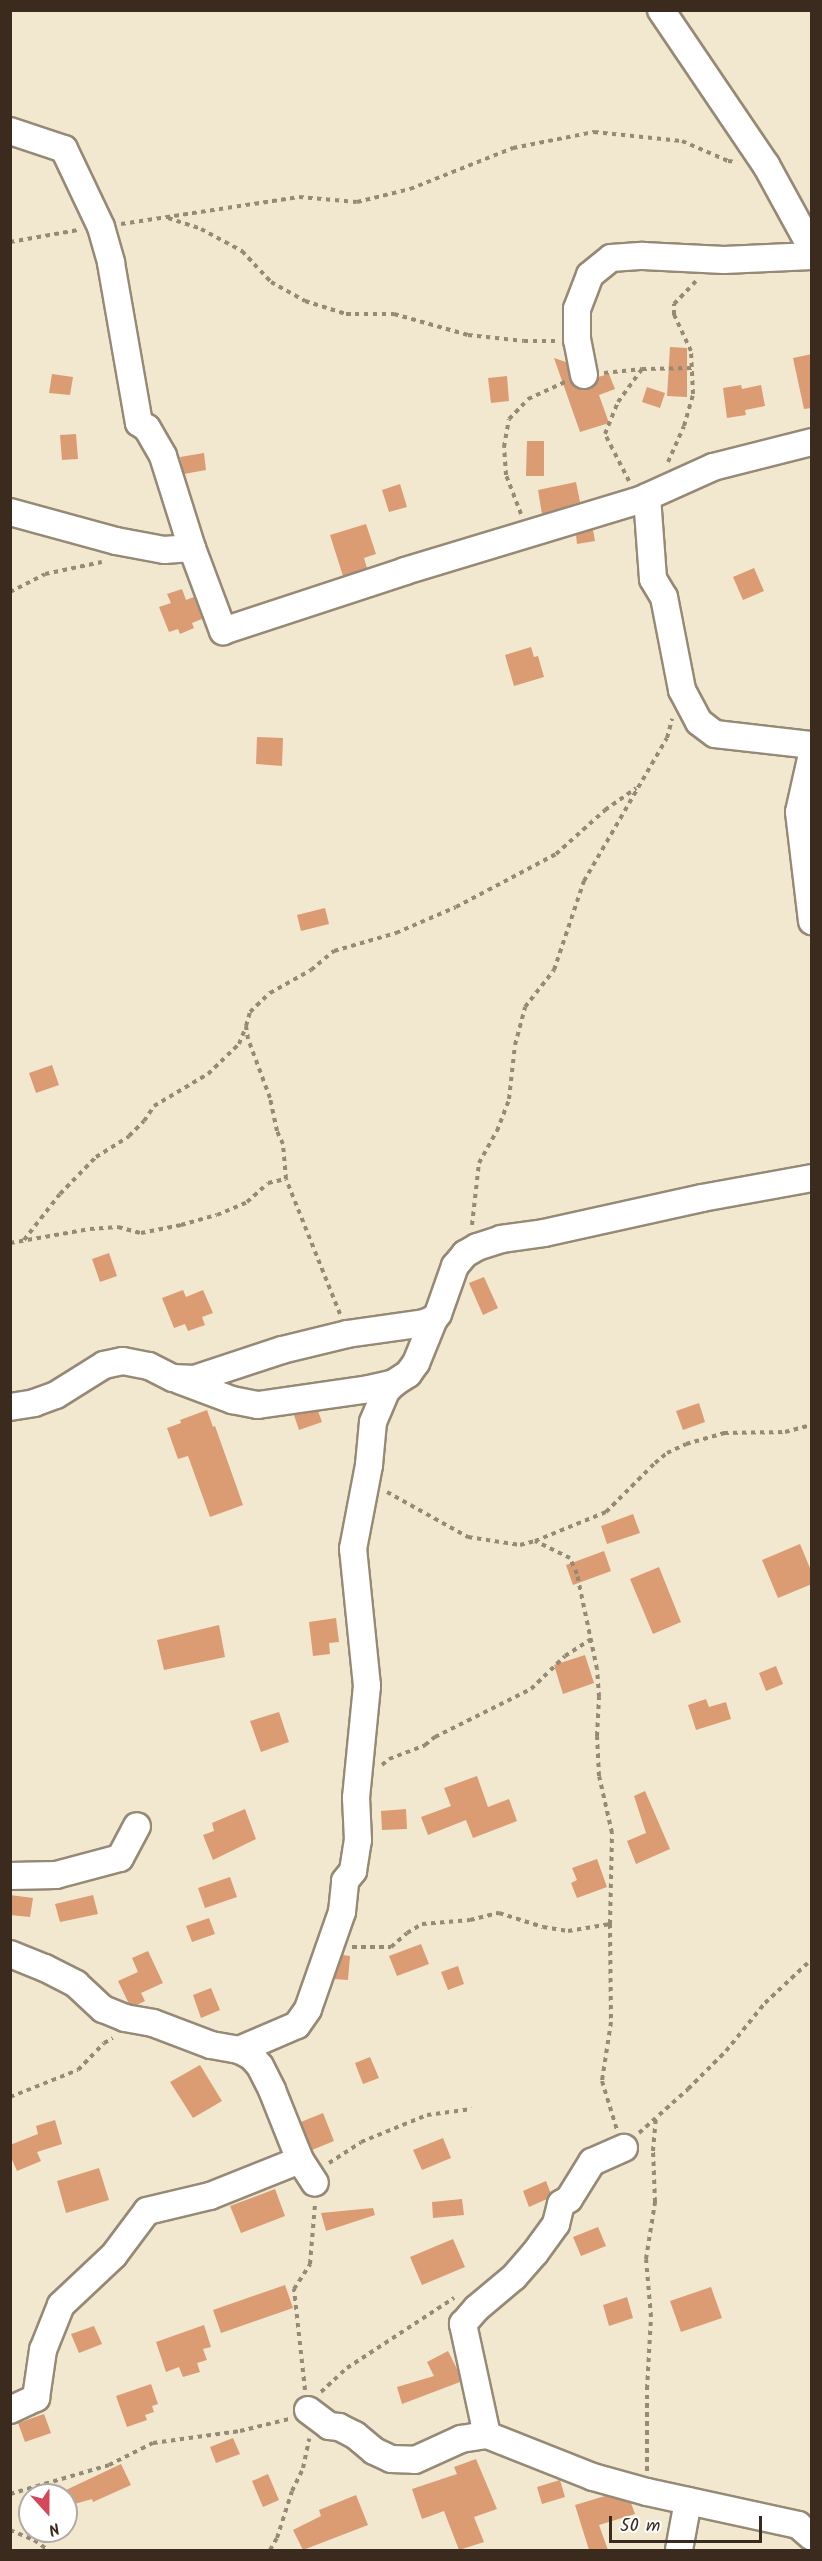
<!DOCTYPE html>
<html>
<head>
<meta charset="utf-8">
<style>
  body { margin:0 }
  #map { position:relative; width:822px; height:2561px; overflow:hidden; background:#f2e8cf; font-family:Kalam,sans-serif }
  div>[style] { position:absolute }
  .building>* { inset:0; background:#db9b73 }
  .path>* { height:4px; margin-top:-2px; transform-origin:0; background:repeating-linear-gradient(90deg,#968976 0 4.5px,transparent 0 9px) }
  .roads { filter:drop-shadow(2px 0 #968976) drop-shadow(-2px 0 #968976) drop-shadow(0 2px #968976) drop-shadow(0 -2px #968976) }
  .minor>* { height:26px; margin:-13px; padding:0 13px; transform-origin:13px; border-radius:13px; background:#fff }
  span { translate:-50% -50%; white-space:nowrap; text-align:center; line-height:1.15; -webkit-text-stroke:4.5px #fff; paint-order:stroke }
  .frame { position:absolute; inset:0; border:12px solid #3b2a1e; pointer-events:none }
  .north { position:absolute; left:18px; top:2483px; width:60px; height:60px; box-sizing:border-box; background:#fff; border:2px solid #b1aaa5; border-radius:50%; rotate:159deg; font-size:16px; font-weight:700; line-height:24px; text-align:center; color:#3b2a1e }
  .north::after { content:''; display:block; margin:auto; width:21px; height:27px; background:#d1495b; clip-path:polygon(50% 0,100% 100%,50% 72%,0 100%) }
  .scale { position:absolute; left:609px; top:2516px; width:153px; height:27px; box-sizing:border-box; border:3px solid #3b2a1e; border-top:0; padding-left:8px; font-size:18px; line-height:21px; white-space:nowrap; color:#3b2a1e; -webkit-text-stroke:4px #fff; paint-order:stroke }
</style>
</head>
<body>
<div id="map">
  <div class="building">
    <div style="clip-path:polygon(670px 347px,687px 348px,687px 397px,667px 396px)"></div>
    <div style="clip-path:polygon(812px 354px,812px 408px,804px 409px,793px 358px)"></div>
    <div style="clip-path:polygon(554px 358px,566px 362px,572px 384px,580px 389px,593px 387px,598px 377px,609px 374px,615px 389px,599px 395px,609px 423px,580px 432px)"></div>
    <div style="clip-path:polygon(52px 374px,73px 377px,70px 395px,49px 393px)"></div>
    <div style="clip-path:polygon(507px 376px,509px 401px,491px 403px,488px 378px)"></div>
    <div style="clip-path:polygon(741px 385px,742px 389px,761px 385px,765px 406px,745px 410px,746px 415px,727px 418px,723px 388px)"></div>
    <div style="clip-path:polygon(647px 387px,665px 393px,660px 408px,642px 402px)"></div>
    <div style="clip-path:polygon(76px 434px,78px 459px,62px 460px,60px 435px)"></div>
    <div style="clip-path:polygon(527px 441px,544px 441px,544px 476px,526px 476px)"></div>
    <div style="clip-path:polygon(204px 453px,206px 470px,184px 474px,180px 457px)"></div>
    <div style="clip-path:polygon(576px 482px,580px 502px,542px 514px,538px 490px)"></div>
    <div style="clip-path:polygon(400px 484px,407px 507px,389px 512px,382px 490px)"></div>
    <div style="clip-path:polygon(366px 524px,376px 554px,364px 558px,367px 568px,343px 576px,330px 535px)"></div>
    <div style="clip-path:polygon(593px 530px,595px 541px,577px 544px,576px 535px)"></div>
    <div style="clip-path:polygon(754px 568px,764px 591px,743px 600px,733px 577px)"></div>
    <div style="clip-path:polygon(182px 589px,186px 600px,194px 597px,202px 619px,192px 623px,194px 628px,180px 634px,178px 629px,169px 632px,159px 607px,171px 603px,167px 594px)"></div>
    <div style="clip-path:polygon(531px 647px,534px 657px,538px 656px,544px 677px,514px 686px,505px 655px)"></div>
    <div style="clip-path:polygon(257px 737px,283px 738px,282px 766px,256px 764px)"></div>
    <div style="clip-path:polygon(325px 908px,329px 924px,301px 931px,297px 915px)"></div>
    <div style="clip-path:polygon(52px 1065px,59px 1085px,36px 1093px,29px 1073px)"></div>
    <div style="clip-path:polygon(109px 1253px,117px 1276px,100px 1282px,92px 1259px)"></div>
    <div style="clip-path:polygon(484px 1277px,498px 1308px,483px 1315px,469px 1283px)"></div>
    <div style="clip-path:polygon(183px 1290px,186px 1297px,203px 1290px,213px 1313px,202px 1317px,205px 1325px,188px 1331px,185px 1324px,174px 1328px,162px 1298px)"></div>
    <div style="clip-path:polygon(699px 1403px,705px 1422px,683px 1430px,676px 1411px)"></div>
    <div style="clip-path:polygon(207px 1410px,213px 1427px,215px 1426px,243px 1505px,210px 1517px,188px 1456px,178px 1459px,167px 1428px,181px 1423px,180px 1420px)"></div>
    <div style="clip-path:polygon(318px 1411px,322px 1422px,299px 1430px,294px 1415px)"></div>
    <div style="clip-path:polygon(633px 1514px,640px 1533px,607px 1544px,601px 1526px)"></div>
    <div style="clip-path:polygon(800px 1544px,812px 1573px,812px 1584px,778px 1598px,762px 1560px)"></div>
    <div style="clip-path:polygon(604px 1551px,611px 1571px,573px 1585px,566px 1565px)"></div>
    <div style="clip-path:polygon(659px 1567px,681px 1622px,653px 1634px,630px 1579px)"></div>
    <div style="clip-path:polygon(336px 1618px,339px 1642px,329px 1643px,330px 1654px,313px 1656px,309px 1622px)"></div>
    <div style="clip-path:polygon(219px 1625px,225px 1657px,164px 1670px,157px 1640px)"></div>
    <div style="clip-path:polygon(585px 1655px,594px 1683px,563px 1694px,554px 1665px)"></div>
    <div style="clip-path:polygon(776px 1666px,783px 1684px,766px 1691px,759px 1673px)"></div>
    <div style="clip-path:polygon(706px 1699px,709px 1707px,726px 1702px,731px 1719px,696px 1730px,688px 1705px)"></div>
    <div style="clip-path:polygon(279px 1712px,289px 1742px,261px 1752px,250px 1721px)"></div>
    <div style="clip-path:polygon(477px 1776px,488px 1807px,509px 1799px,517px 1821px,473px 1838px,466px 1820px,428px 1835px,421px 1817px,451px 1806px,444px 1788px)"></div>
    <div style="clip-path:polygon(645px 1791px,670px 1849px,636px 1864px,627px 1841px,646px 1833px,634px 1796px)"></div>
    <div style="clip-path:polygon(245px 1809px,256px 1839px,213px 1860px,203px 1835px,214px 1831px,212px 1823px)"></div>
    <div style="clip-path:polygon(406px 1809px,407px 1829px,382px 1830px,381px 1811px)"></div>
    <div style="clip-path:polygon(597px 1859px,607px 1887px,577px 1898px,571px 1883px,577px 1880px,572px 1868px)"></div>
    <div style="clip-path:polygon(230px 1877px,237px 1897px,205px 1908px,198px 1888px)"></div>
    <div style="clip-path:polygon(10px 1895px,33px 1898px,30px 1917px,10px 1915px)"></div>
    <div style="clip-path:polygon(93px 1895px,98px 1914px,60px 1922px,55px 1904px)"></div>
    <div style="clip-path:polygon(209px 1918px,215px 1934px,192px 1942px,186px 1926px)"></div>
    <div style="clip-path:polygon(421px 1944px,429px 1964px,397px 1976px,389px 1956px)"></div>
    <div style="clip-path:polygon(148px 1951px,163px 1983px,141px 1993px,145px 2001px,137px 2005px,129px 2004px,118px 1981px,138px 1972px,132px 1958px)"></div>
    <div style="clip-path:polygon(343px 1955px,350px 1956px,348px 1980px,334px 1979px)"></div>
    <div style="clip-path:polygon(458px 1966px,464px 1984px,448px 1990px,441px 1972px)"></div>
    <div style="clip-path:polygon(211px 1988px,220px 2010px,201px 2018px,193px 1995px)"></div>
    <div style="clip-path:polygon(370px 2057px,379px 2078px,363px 2084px,355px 2063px)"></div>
    <div style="clip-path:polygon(200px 2065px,222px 2101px,193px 2118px,170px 2082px)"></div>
    <div style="clip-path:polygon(323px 2113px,334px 2141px,312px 2150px,301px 2122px)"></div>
    <div style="clip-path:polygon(55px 2120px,62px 2144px,37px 2152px,41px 2161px,17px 2171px,10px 2155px,10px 2145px,38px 2134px,36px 2126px)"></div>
    <div style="clip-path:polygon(443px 2138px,451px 2158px,422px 2170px,413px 2150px)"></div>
    <div style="clip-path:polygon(99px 2168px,109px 2200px,66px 2213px,57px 2181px)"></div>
    <div style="clip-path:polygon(546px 2181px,551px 2194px,547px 2199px,529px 2207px,523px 2191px)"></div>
    <div style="clip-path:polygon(275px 2189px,285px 2216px,241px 2233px,230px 2206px)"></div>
    <div style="clip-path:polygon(462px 2199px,464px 2215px,433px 2218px,432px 2202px)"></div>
    <div style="clip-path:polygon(373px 2208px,375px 2215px,326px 2231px,321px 2213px)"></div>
    <div style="clip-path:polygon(598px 2227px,606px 2246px,581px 2256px,573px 2237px)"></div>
    <div style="clip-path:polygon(453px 2239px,465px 2267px,422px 2285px,410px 2257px)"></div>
    <div style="clip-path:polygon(285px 2285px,293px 2308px,221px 2333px,213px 2310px)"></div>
    <div style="clip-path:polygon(711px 2287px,722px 2318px,681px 2332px,670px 2301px)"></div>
    <div style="clip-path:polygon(627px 2297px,633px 2318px,609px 2326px,603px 2305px)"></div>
    <div style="clip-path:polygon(204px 2325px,211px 2347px,203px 2349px,207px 2360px,197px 2363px,200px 2372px,183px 2377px,179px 2367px,166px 2372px,156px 2342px)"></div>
    <div style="clip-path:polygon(94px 2326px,102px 2344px,79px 2353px,71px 2334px)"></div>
    <div style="clip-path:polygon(448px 2351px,457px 2369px,460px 2382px,402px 2404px,397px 2387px,434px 2376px,427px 2362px)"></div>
    <div style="clip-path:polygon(151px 2384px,158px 2404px,152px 2406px,154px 2412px,145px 2415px,147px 2420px,127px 2427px,116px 2396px)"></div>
    <div style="clip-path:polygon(44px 2414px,51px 2433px,25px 2442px,18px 2423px)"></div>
    <div style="clip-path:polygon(233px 2438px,240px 2454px,216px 2463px,210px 2447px)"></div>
    <div style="clip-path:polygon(476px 2459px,497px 2509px,474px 2517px,484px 2542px,459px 2550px,444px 2511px,422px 2519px,412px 2489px,457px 2474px,454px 2467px)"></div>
    <div style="clip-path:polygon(121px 2464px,131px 2485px,93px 2502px,92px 2499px,71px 2505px,66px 2490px)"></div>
    <div style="clip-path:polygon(268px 2474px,279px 2500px,263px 2507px,252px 2481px)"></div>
    <div style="clip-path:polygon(560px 2480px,565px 2497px,542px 2504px,537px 2487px)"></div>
    <div style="clip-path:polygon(356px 2495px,368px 2525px,303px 2550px,293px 2530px,321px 2516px,319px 2510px)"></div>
    <div style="clip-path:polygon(605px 2496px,631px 2503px,635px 2514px,599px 2525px,608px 2550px,589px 2550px,575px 2505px)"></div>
  </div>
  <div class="path">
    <div style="left:168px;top:218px;width:35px;rotate:18deg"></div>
    <div style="left:201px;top:229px;width:47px;rotate:28.2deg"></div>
    <div style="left:242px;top:251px;width:42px;rotate:46.9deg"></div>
    <div style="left:271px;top:282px;width:39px;rotate:29deg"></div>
    <div style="left:305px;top:301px;width:43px;rotate:17.6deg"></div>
    <div style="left:346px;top:314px;width:48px"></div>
    <div style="left:394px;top:314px;width:77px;rotate:15.8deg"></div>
    <div style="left:468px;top:335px;width:56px;rotate:6.1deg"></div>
    <div style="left:524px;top:341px;width:32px"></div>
    <div style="left:121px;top:224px;width:180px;rotate:-8.6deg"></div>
    <div style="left:299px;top:197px;width:58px;rotate:4.9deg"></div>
    <div style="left:357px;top:202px;width:55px;rotate:-13.8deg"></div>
    <div style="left:410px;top:189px;width:111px;rotate:-21.7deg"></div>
    <div style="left:513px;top:148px;width:83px;rotate:-11.2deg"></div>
    <div style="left:594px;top:132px;width:88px;rotate:5.8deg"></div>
    <div style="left:682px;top:141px;width:50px;rotate:23.5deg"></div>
    <div style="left:728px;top:161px;width:9px;rotate:6deg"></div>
    <div style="left:10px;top:242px;width:69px;rotate:-10deg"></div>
    <div style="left:604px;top:373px;width:38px;rotate:-6deg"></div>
    <div style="left:642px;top:369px;width:51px;rotate:-1.1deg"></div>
    <div style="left:668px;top:462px;width:39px;rotate:-66deg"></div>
    <div style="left:684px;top:426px;width:33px;rotate:-74deg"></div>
    <div style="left:693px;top:394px;width:43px;rotate:-92.7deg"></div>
    <div style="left:691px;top:351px;width:40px;rotate:-115deg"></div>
    <div style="left:674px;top:315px;width:11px;rotate:-90deg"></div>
    <div style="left:674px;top:304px;width:32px;rotate:-46deg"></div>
    <div style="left:629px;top:481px;width:53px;rotate:-117.1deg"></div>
    <div style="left:605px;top:434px;width:35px;rotate:-68deg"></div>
    <div style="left:618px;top:402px;width:41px;rotate:-54deg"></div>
    <div style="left:521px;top:514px;width:42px;rotate:-111deg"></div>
    <div style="left:506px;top:475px;width:28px;rotate:-94deg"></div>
    <div style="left:504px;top:447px;width:28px;rotate:-80deg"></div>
    <div style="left:509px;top:419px;width:28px;rotate:-46deg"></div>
    <div style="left:528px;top:399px;width:41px;rotate:-24.7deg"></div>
    <div style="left:10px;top:592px;width:39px;rotate:-27deg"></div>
    <div style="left:45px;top:574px;width:58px;rotate:-11.9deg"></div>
    <div style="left:472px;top:1225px;width:62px;rotate:-83.6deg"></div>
    <div style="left:479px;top:1163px;width:37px;rotate:-61deg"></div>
    <div style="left:497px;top:1131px;width:34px;rotate:-69deg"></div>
    <div style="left:509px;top:1099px;width:54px;rotate:-83.7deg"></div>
    <div style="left:515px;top:1045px;width:39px;rotate:-75deg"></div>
    <div style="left:525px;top:1007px;width:47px;rotate:-51.9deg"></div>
    <div style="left:554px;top:970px;width:94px;rotate:-71.4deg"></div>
    <div style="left:584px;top:881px;width:165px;rotate:-59.9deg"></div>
    <div style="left:667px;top:738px;width:20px;rotate:-75deg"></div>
    <div style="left:24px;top:1240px;width:58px;rotate:-52deg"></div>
    <div style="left:60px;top:1194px;width:52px;rotate:-45.8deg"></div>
    <div style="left:96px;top:1157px;width:39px;rotate:-32deg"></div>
    <div style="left:129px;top:1136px;width:21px;rotate:-45deg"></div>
    <div style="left:144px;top:1121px;width:18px;rotate:-56deg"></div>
    <div style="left:154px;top:1106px;width:63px;rotate:-30.7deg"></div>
    <div style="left:208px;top:1074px;width:43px;rotate:-44.1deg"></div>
    <div style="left:239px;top:1044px;width:18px;rotate:-68deg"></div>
    <div style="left:10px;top:1243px;width:81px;rotate:-9.9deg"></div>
    <div style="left:90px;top:1229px;width:28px;rotate:-4deg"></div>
    <div style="left:118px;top:1227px;width:24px;rotate:15deg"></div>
    <div style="left:141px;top:1233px;width:41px;rotate:-11.3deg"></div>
    <div style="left:181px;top:1225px;width:37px;rotate:-16deg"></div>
    <div style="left:217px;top:1215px;width:33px;rotate:-23deg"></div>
    <div style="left:247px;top:1202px;width:28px;rotate:-42deg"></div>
    <div style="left:268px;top:1183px;width:18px;rotate:-13deg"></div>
    <div style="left:340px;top:1314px;width:145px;rotate:-111.8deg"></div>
    <div style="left:286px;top:1179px;width:35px;rotate:-95deg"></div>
    <div style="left:283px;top:1144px;width:14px;rotate:-115deg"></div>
    <div style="left:277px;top:1131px;width:34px;rotate:-102deg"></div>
    <div style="left:270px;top:1098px;width:63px;rotate:-110.4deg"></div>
    <div style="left:248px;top:1039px;width:13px;rotate:-99deg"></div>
    <div style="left:246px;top:1026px;width:15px;rotate:-74deg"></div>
    <div style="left:250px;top:1012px;width:28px;rotate:-44deg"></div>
    <div style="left:270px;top:993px;width:47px;rotate:-29.3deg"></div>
    <div style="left:311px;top:970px;width:30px;rotate:-40deg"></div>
    <div style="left:334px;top:951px;width:65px;rotate:-16.2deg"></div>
    <div style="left:396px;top:933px;width:65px;rotate:-23.4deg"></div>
    <div style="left:456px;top:907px;width:113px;rotate:-27.9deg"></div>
    <div style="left:556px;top:854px;width:66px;rotate:-41.9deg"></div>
    <div style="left:605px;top:810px;width:38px;rotate:-35deg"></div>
    <div style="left:387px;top:1492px;width:93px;rotate:29.1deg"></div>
    <div style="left:468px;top:1537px;width:53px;rotate:8.7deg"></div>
    <div style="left:520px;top:1545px;width:16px;rotate:-15deg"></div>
    <div style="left:535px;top:1541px;width:77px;rotate:-22.2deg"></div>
    <div style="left:606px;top:1512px;width:69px;rotate:-45deg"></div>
    <div style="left:655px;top:1463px;width:16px;rotate:-40deg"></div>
    <div style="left:667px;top:1453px;width:21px;rotate:-25deg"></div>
    <div style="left:686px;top:1444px;width:40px;rotate:-16deg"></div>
    <div style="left:724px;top:1433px;width:61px;rotate:-0.9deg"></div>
    <div style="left:785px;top:1432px;width:28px;rotate:-15deg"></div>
    <div style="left:382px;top:1765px;width:9px;rotate:-41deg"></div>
    <div style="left:389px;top:1759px;width:39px;rotate:-21deg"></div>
    <div style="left:425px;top:1745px;width:13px;rotate:-39deg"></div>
    <div style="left:435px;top:1737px;width:107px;rotate:-26.6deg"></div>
    <div style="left:531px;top:1689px;width:47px;rotate:-44.1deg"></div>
    <div style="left:565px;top:1656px;width:30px;rotate:-33deg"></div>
    <div style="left:610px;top:1924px;width:98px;rotate:89.4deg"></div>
    <div style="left:611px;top:2022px;width:60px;rotate:98.7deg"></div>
    <div style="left:602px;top:2081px;width:51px;rotate:73deg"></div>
    <div style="left:352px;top:1947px;width:39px"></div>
    <div style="left:391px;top:1947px;width:21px;rotate:-41deg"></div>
    <div style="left:407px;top:1933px;width:17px;rotate:-31deg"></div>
    <div style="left:422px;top:1924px;width:48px;rotate:-4.8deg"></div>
    <div style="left:470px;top:1920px;width:30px;rotate:-14deg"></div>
    <div style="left:499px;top:1913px;width:46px;rotate:17.7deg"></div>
    <div style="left:543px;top:1927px;width:25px;rotate:9deg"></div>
    <div style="left:568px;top:1931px;width:43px;rotate:-9.5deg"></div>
    <div style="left:610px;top:1924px;width:91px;rotate:-88.7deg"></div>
    <div style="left:612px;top:1833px;width:58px;rotate:-102.8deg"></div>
    <div style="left:599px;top:1776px;width:40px;rotate:-92.9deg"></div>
    <div style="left:597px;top:1736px;width:39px;rotate:-87deg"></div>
    <div style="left:599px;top:1697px;width:28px;rotate:-94deg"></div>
    <div style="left:597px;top:1669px;width:97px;rotate:-101.9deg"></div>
    <div style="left:577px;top:1574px;width:17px;rotate:-114deg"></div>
    <div style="left:570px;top:1558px;width:39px;rotate:-154deg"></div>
    <div style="left:10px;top:2097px;width:73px;rotate:-21.7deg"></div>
    <div style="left:78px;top:2070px;width:37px;rotate:-46deg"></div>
    <div style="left:104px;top:2043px;width:10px;rotate:-29deg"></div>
    <div style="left:639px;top:2133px;width:66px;rotate:-41.9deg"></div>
    <div style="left:688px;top:2089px;width:54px;rotate:-45deg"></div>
    <div style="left:726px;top:2051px;width:62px;rotate:-50.9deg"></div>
    <div style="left:765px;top:2003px;width:64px;rotate:-43.1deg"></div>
    <div style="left:329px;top:2163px;width:38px;rotate:-33deg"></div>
    <div style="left:361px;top:2142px;width:71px;rotate:-22.2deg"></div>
    <div style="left:427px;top:2115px;width:45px;rotate:-7.6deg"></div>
    <div style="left:305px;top:2390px;width:102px;rotate:-96.2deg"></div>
    <div style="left:294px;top:2289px;width:30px;rotate:-57deg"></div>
    <div style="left:310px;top:2264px;width:59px;rotate:-85.2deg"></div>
    <div style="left:321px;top:2392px;width:35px;rotate:-43deg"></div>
    <div style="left:347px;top:2368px;width:128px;rotate:-33.2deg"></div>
    <div style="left:647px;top:2471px;width:82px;rotate:-90deg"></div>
    <div style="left:647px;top:2389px;width:72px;rotate:-86.8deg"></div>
    <div style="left:651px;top:2317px;width:58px;rotate:-94.9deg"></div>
    <div style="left:646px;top:2259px;width:58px;rotate:-81deg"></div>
    <div style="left:655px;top:2202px;width:51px;rotate:-92.2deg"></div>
    <div style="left:653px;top:2151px;width:32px;rotate:-85deg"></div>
    <div style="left:10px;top:2494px;width:103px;rotate:-16.3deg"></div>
    <div style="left:109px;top:2465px;width:49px;rotate:-26.6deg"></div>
    <div style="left:153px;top:2443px;width:88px;rotate:-7.9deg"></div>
    <div style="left:240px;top:2431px;width:50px;rotate:-13.8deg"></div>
    <div style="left:10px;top:2530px;width:26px;rotate:23deg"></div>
    <div style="left:34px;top:2540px;width:17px;rotate:36deg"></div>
    <div style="left:270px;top:2550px;width:14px;rotate:-60deg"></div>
    <div style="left:277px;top:2538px;width:49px;rotate:-72.3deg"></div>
    <div style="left:292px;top:2491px;width:25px;rotate:-64deg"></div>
    <div style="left:303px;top:2468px;width:30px;rotate:-78deg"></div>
  </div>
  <div class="roads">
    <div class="minor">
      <div style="left:661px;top:10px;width:187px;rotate:55.9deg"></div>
      <div style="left:766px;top:165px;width:96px;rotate:61.3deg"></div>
      <div style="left:10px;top:131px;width:57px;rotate:18.4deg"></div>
      <div style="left:64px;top:149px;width:86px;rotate:64.6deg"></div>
      <div style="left:101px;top:227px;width:37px;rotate:74deg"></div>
      <div style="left:111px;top:263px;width:162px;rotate:80.1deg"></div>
      <div style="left:139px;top:423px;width:9px;rotate:32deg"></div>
      <div style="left:147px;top:428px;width:32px;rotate:60deg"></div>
      <div style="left:163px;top:456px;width:96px;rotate:72.5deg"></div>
      <div style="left:584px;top:375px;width:36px;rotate:-101deg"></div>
      <div style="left:577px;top:340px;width:31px;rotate:-90deg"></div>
      <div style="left:577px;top:309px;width:36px;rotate:-69deg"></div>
      <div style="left:590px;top:275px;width:27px;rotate:-39deg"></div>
      <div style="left:611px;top:258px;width:32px;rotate:-4deg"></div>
      <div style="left:643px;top:256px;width:81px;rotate:2.8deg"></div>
      <div style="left:724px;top:260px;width:88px;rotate:-2.6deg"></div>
      <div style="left:647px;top:497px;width:82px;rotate:85.8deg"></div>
      <div style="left:653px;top:579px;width:21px;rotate:59deg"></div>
      <div style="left:664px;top:597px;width:95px;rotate:79deg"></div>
      <div style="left:682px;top:690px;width:36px;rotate:62deg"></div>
      <div style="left:699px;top:722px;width:20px;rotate:37deg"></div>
      <div style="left:715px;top:734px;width:98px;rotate:6.5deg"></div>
      <div style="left:10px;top:512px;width:110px;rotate:15.3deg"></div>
      <div style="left:116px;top:541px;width:49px;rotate:10.6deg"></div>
      <div style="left:164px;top:550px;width:28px;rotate:-4deg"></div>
      <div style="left:192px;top:548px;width:89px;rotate:69.5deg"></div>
      <div style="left:223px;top:631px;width:192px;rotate:-18.2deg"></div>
      <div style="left:405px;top:571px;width:245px;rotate:-16.8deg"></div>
      <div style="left:640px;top:500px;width:80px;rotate:-24.3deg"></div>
      <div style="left:713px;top:467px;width:102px;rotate:-14.2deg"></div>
      <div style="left:812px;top:754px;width:59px;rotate:102.6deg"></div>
      <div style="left:799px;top:812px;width:110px;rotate:83.2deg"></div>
      <div style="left:179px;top:1380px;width:57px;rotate:20.7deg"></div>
      <div style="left:232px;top:1400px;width:26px;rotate:11deg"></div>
      <div style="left:258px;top:1405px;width:112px;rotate:-8.2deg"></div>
      <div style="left:369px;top:1389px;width:26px;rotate:-13deg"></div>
      <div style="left:394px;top:1383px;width:17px;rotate:-33deg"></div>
      <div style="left:408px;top:1374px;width:14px;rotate:-54deg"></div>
      <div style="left:416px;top:1363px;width:48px;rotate:-67.8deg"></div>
      <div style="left:10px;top:1407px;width:24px;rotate:-9deg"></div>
      <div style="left:34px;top:1403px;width:23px;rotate:-20deg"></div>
      <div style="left:56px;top:1395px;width:57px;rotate:-32deg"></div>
      <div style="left:104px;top:1365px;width:19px;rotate:-12deg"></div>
      <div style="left:123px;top:1361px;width:26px;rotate:11deg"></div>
      <div style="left:149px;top:1366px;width:27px;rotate:27deg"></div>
      <div style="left:173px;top:1378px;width:21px;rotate:3deg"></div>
      <div style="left:194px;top:1379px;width:93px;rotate:-18.2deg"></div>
      <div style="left:282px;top:1350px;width:67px;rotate:-13.8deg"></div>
      <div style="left:347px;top:1334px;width:78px;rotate:-8.1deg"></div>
      <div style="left:424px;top:1323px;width:11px;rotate:-22deg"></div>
      <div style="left:434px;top:1319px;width:6px;rotate:-51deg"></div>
      <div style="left:438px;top:1314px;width:51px;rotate:-70.5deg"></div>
      <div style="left:455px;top:1266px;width:16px;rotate:-50deg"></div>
      <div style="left:465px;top:1254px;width:14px;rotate:-30deg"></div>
      <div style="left:477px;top:1247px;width:25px;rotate:-18deg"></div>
      <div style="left:501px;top:1239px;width:43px;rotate:-7.9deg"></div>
      <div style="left:544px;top:1233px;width:162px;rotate:-12.5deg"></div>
      <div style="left:702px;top:1198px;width:112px;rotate:-10.3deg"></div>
      <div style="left:10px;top:1876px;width:46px;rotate:-1.2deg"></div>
      <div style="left:56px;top:1875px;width:66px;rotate:-14.9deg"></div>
      <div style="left:120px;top:1858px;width:36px;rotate:-62deg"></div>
      <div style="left:10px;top:1954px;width:38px;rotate:22deg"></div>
      <div style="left:45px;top:1968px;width:35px;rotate:27deg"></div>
      <div style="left:76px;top:1984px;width:37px;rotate:43deg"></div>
      <div style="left:103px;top:2009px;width:24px;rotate:22deg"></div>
      <div style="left:125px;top:2018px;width:28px;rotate:10deg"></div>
      <div style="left:153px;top:2023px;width:62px;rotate:20.8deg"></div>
      <div style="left:211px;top:2045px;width:28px;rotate:10deg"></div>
      <div style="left:239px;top:2050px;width:13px;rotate:27deg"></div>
      <div style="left:251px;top:2056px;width:13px;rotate:48deg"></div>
      <div style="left:260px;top:2066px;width:27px;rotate:63deg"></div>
      <div style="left:272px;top:2090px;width:75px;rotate:68.2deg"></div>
      <div style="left:300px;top:2160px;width:27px;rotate:57deg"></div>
      <div style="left:239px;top:2050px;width:63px;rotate:-23.3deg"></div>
      <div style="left:297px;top:2025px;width:19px;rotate:-55deg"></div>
      <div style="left:308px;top:2009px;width:103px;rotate:-70.7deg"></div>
      <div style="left:342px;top:1912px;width:31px;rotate:-84deg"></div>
      <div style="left:345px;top:1881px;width:13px;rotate:-51deg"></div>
      <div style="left:353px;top:1871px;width:31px;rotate:-81deg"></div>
      <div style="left:358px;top:1840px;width:42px;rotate:-92.7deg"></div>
      <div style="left:356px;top:1798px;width:113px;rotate:-84.4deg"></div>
      <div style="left:367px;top:1686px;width:138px;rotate:-95.8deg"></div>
      <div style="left:353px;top:1549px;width:86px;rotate:-79.2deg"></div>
      <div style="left:369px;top:1465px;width:43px;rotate:-84.7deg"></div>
      <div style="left:373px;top:1422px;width:34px;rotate:-67deg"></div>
      <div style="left:386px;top:1391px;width:11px;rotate:-45deg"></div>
      <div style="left:10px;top:2410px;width:29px;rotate:-25deg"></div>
      <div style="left:36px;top:2398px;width:49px;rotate:-81.7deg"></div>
      <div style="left:43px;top:2350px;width:48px;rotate:-68.2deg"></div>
      <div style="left:61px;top:2305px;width:73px;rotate:-43.3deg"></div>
      <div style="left:114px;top:2255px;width:55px;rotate:-53.1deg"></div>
      <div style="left:147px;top:2211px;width:65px;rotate:-13.4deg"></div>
      <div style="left:210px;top:2196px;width:97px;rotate:-21.8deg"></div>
      <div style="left:308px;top:2410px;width:26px;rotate:37deg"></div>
      <div style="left:329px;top:2426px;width:10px;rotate:6deg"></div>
      <div style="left:339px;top:2427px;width:18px;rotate:27deg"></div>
      <div style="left:355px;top:2435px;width:25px;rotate:40deg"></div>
      <div style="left:374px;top:2451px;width:19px;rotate:25deg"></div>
      <div style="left:391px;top:2459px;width:24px;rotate:2deg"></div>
      <div style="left:415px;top:2460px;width:51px;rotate:-24.5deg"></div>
      <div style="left:461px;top:2439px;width:26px;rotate:-9deg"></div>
      <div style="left:487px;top:2435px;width:114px;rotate:21.6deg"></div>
      <div style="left:593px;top:2477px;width:56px;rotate:15.5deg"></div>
      <div style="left:647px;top:2492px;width:155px;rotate:12.3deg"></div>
      <div style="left:798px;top:2525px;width:18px;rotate:41deg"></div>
      <div style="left:487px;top:2435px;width:114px;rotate:-102.2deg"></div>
      <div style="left:463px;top:2324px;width:21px;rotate:-49deg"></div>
      <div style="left:477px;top:2308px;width:48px;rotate:-40deg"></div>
      <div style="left:514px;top:2277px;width:32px;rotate:-49deg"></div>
      <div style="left:535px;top:2253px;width:36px;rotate:-54deg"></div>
      <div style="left:556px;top:2224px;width:21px;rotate:-76deg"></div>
      <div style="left:561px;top:2204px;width:9px;rotate:-32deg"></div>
      <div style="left:569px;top:2199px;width:44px;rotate:-58.1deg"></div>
      <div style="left:592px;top:2162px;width:35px;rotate:-24deg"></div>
      <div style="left:679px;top:2550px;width:50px;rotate:-79.6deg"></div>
    </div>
  </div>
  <div class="frame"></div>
  <div class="north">N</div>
  <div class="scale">50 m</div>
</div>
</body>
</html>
